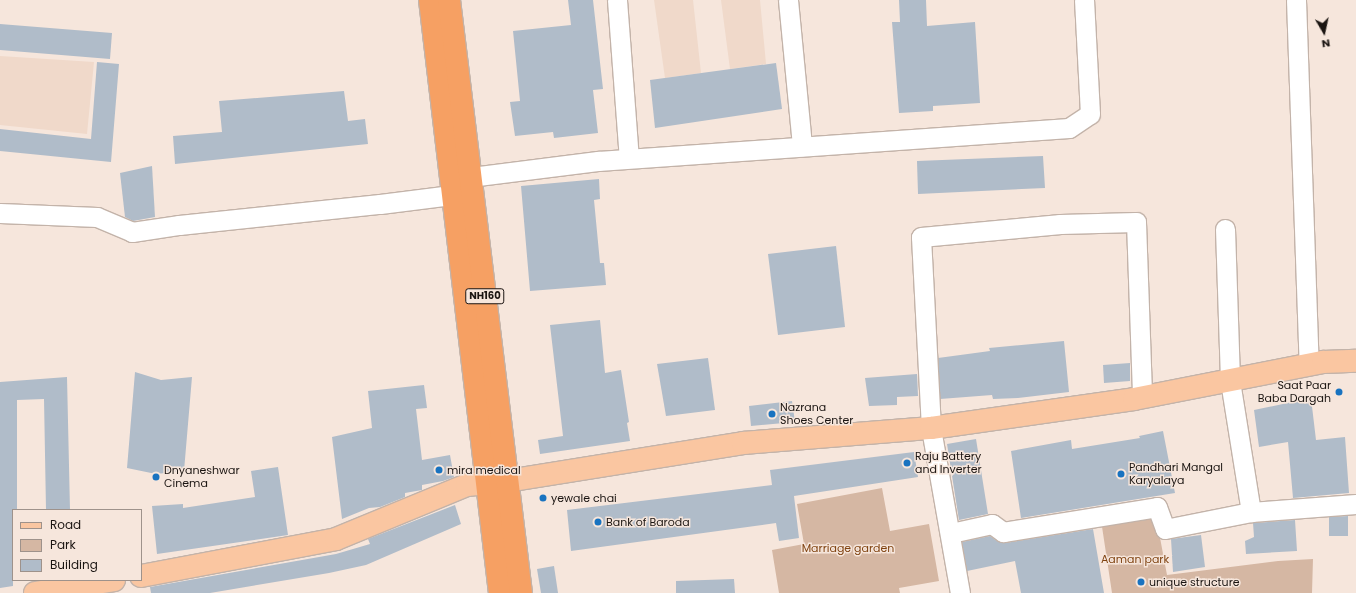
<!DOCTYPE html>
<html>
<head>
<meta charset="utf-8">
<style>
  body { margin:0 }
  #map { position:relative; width:1356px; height:593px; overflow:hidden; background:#f6e6dc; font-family:Poppins,sans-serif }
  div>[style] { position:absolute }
  .built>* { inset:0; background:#f0d9ca }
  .green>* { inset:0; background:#d5b7a3 }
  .building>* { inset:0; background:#b0bcc9 }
  .roads { filter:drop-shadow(1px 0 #c3b3a9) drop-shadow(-1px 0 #c3b3a9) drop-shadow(0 1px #c3b3a9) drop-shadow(0 -1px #c3b3a9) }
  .minor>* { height:19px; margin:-9.5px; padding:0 9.5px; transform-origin:9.5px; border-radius:9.5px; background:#fff }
  .major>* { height:22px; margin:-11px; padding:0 11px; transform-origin:11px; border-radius:11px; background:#fac6a1 }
  .highway>* { height:22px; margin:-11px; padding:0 11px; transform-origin:11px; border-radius:11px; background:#f6a063 }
  .dots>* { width:11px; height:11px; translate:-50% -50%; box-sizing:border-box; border:2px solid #f6e6dc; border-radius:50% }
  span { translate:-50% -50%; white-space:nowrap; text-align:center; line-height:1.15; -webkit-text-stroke:3px #f6e6dc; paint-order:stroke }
  .shield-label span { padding:1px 3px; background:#f6e6dc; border:1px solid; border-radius:3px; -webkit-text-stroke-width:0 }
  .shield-label { font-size:10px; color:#1b1512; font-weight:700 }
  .poi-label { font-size:11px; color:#1b1512 }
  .right { translate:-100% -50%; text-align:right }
  .left { translate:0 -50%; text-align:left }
  .park-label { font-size:11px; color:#804412 }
  .legend { position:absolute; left:12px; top:509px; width:130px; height:72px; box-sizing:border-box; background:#f6e6dc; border:1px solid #9e928b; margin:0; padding:5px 7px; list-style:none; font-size:12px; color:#1b1512 }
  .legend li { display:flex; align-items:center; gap:8px; height:20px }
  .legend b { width:20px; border:1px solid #9e928b }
  .north { position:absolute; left:1304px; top:12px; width:40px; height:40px; -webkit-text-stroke:3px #f6e6dc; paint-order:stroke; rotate:171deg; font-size:11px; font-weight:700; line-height:16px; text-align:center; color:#1b1512 }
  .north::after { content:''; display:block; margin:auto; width:14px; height:18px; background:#1b1512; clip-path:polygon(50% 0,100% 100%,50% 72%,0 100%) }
</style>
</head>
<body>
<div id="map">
  <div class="built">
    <div style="clip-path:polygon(654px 0,693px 0,701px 73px,665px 78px)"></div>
    <div style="clip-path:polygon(721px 0,760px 0,766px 64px,730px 69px)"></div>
    <div style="clip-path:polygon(0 56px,94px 62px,87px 134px,0 125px)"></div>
  </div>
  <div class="green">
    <div style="clip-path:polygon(882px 488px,890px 531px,929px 524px,939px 581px,899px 588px,900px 593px,779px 593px,772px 550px,804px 544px,797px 504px)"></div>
    <div style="clip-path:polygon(1155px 511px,1167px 575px,1278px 561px,1313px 559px,1312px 593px,1112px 593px,1101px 520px)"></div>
  </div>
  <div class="building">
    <div style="clip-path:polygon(568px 0,593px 0,603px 89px,593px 90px,598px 133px,554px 138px,553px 132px,515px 136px,510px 102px,520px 101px,513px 31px,571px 25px)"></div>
    <div style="clip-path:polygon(899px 0,926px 0,927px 26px,975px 22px,980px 103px,933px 106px,933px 111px,899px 113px,892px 22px,900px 22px)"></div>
    <div style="clip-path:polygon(0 24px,112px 33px,110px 59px,0 50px)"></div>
    <div style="clip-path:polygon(97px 62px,119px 64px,111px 162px,0 151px,0 129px,91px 139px)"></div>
    <div style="clip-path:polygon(776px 63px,782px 109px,655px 128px,650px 80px)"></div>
    <div style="clip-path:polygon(344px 91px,348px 121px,365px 119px,368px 144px,175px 164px,173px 136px,222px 132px,219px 101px)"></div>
    <div style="clip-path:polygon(1043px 156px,1045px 188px,918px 194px,917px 161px)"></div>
    <div style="clip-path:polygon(152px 166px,155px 217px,133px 221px,125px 217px,120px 173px)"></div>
    <div style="clip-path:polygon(599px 179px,600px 199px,594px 200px,600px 263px,604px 263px,606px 285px,530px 291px,521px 186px)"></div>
    <div style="clip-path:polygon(836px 246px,845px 327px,778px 335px,768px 254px)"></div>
    <div style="clip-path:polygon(600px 320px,605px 373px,621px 370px,629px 422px,627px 423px,630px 441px,540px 454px,538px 440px,563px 436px,550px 325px)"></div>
    <div style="clip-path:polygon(1064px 341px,1069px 392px,1018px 398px,993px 399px,992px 395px,940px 399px,938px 358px,990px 351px,989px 348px)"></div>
    <div style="clip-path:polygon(708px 358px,715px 410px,666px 416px,657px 364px)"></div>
    <div style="clip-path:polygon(1130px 363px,1130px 381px,1104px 383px,1103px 365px)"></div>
    <div style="clip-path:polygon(135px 372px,161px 380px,192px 377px,184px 471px,156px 474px,127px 468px)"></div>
    <div style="clip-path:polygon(917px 374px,918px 396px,897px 397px,897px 405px,869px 406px,865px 378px)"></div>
    <div style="clip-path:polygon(67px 377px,70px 510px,46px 510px,44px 399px,17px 400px,17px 510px,13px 510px,13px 586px,0 588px,0 382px)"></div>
    <div style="clip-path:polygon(424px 385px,427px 408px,416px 409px,422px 460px,450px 455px,454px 477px,443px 481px,422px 485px,422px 490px,405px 493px,405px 497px,380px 507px,369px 508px,342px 519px,332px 437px,372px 428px,368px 391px)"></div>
    <div style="clip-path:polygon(1311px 398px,1316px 440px,1345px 437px,1349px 493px,1293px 498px,1288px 442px,1259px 447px,1254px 410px)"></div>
    <div style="clip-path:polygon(792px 401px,795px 422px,751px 426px,749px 406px)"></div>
    <div style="clip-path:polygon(1163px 431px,1175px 493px,1021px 518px,1011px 451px,1071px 440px,1072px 449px,1140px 438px,1139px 436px)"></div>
    <div style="clip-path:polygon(976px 439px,988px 514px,959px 520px,947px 444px)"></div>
    <div style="clip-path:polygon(914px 452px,918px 477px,794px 496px,799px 538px,779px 541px,776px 523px,571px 551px,567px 510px,772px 485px,770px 470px)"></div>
    <div style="clip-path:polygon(278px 467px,288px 535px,157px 554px,152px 506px,183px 504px,183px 508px,255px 497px,251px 471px)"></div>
    <div style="clip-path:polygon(455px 505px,461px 524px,366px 565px,329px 573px,210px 593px,151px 593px,150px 587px,336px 554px,370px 544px,368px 539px)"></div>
    <div style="clip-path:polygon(1348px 516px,1348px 536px,1329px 536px,1329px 517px)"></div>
    <div style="clip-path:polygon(1295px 520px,1297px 551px,1246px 554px,1245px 541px,1254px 537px,1253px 523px)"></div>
    <div style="clip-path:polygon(1093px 529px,1104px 593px,1021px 593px,1015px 561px,967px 571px,962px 542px,990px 536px,997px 541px,1005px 543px)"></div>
    <div style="clip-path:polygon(1201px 535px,1205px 567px,1173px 572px,1171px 539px)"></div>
    <div style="clip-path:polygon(554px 566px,558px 593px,541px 593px,537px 569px)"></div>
    <div style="clip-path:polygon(734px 579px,735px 593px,676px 593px,676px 581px)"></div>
  </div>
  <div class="roads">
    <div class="minor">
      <div style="left:617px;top:0;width:158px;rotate:85.7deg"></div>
      <div style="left:788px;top:0;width:147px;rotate:84.5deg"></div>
      <div style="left:1296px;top:0;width:365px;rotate:88deg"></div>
      <div style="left:471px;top:177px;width:128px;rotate:-7.2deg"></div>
      <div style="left:598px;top:161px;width:472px;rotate:-4deg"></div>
      <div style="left:1069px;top:128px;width:25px;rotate:-34deg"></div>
      <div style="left:1090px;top:114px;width:114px;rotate:-93deg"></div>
      <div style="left:0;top:213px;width:97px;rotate:2.4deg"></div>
      <div style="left:97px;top:217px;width:38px;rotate:23deg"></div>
      <div style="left:132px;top:232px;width:48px;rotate:-8.5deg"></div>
      <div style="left:179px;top:225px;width:202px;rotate:-6deg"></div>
      <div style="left:380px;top:204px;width:88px;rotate:-7.2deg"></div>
      <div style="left:1225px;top:229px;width:152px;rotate:88.1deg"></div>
      <div style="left:1230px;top:381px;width:133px;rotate:80.9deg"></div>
      <div style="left:951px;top:533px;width:42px;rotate:-12.4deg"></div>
      <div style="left:992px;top:524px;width:14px;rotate:36deg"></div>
      <div style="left:1003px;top:532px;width:156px;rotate:-9.2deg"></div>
      <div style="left:1157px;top:507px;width:23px;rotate:70deg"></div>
      <div style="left:1165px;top:529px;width:88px;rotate:-11.2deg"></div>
      <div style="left:1251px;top:512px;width:105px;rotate:-4.4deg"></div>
      <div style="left:960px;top:593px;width:168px;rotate:-100deg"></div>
      <div style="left:931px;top:428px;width:191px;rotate:-93deg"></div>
      <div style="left:921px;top:237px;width:140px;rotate:-5.3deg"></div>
      <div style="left:1060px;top:224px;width:76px;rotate:-1.5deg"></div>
      <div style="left:1136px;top:222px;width:175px;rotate:88deg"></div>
    </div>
    <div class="major">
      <div style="left:141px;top:576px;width:198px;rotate:-10.7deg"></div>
      <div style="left:336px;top:539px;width:142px;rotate:-22.4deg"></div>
      <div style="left:467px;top:485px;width:40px;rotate:-5.7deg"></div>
      <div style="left:507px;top:481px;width:239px;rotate:-9.1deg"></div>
      <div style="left:743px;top:443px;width:189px;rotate:-4.6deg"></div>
      <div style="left:931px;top:428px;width:205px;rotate:-8.1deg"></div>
      <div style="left:1134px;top:399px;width:193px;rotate:-11.1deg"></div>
      <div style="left:1323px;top:362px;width:33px;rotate:-2deg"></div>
      <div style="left:35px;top:593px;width:80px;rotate:-9.3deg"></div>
    </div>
    <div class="highway">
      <div style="left:430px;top:0;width:597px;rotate:83.27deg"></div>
      <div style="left:449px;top:0;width:597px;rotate:83.08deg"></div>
    </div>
  </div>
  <div class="dots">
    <div style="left:1339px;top:392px;background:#1973c0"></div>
    <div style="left:772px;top:414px;background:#1973c0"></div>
    <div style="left:907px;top:463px;background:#1973c0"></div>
    <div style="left:439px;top:470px;background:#1973c0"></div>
    <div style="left:1121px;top:474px;background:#1973c0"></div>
    <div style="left:156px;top:477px;background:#1973c0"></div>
    <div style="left:543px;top:498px;background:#1973c0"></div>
    <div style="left:598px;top:522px;background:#1973c0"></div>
    <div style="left:1141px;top:582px;background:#1973c0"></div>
  </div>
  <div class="shield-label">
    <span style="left:485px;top:296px">NH160</span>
  </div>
  <div class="poi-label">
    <span class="right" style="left:1331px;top:392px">Saat Paar<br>Baba Dargah</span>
    <span class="left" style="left:780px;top:414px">Nazrana<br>Shoes Center</span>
    <span class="left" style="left:915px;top:463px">Raju Battery<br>and Inverter</span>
    <span class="left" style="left:1129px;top:474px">Pandhari Mangal<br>Karyalaya</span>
    <span class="left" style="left:447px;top:470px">mira medical</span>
    <span class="left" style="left:164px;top:477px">Dnyaneshwar<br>Cinema</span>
    <span class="left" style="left:551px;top:498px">yewale chai</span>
    <span class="left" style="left:606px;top:522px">Bank of Baroda</span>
    <span class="left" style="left:1149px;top:582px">unique structure</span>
  </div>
  <div class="park-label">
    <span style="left:848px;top:548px">Marriage garden</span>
    <span style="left:1135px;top:559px">Aaman park</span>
  </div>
  <ul class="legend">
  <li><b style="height:5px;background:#fac6a1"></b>Road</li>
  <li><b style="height:11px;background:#d5b7a3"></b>Park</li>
  <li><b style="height:11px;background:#b0bcc9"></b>Building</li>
  </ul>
  <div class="north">N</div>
</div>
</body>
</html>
